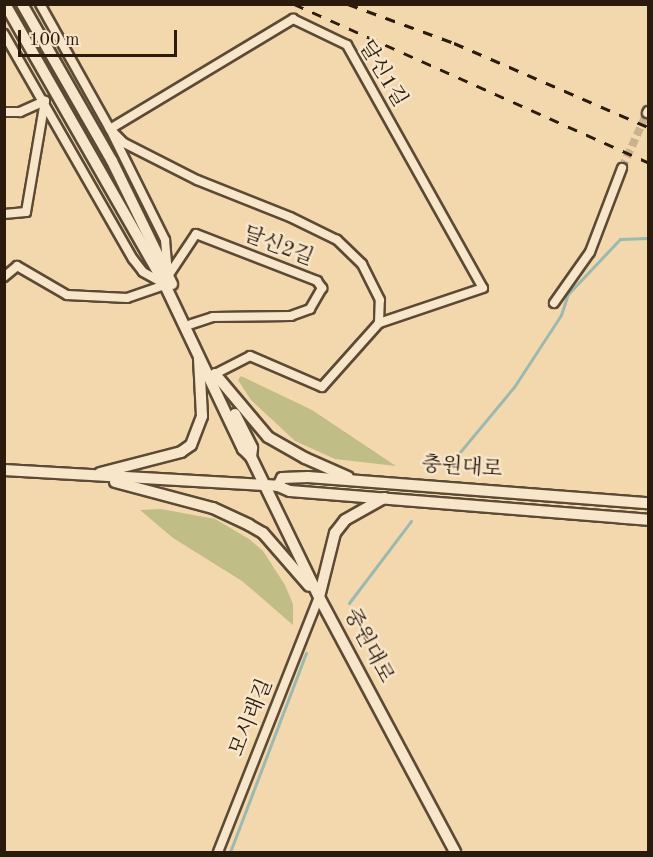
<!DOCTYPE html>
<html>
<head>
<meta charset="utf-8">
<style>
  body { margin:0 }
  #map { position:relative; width:653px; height:857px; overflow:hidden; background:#f3d8ae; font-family:"Old Standard TT","Noto Serif KR",serif }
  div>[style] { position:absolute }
  .green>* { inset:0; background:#c0bd86 }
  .stream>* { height:3px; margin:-1.5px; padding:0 1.5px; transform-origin:1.5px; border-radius:1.5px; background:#9cb9b0 }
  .minor-tunnel>* { height:8px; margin-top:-4px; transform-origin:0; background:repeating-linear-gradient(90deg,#cbb28e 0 8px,transparent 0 12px) }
  .roads { filter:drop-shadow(2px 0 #5c4a35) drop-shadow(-2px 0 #5c4a35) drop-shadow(0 2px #5c4a35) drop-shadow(0 -2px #5c4a35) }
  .minor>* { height:8px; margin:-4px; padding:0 4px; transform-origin:4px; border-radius:4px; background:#f7e6ca }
  .tertiary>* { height:10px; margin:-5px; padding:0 5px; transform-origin:5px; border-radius:5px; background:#f7e6ca }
  .rail>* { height:3px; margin-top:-1.5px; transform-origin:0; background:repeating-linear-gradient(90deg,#2a1b0d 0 10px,transparent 0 20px) }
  span { translate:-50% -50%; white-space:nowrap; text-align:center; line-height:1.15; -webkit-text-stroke:5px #f7e6ca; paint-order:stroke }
  .street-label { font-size:21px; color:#2a1b0d }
  .frame { position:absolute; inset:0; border:6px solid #2a1b0d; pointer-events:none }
  .scale { position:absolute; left:18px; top:30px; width:159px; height:27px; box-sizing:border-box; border:3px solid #2a1b0d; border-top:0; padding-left:8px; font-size:18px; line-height:21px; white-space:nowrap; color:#2a1b0d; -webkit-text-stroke:4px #f7e6ca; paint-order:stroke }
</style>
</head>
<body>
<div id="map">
  <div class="green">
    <div style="clip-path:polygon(241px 376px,312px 410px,396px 466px,335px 459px,295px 441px,251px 400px,238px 380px)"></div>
    <div style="clip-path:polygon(161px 509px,215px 519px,249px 539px,263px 551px,285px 585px,293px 604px,293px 625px,242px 581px,173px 538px,140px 510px)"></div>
  </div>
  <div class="stream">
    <div style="left:445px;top:470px;width:108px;rotate:-50.3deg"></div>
    <div style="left:514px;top:387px;width:86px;rotate:-56.9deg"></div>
    <div style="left:561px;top:315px;width:22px;rotate:-72deg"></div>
    <div style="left:568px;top:294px;width:76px;rotate:-46.6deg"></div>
    <div style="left:620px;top:239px;width:28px;rotate:-2deg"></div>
    <div style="left:349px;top:603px;width:103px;rotate:-52.9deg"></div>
    <div style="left:230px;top:852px;width:213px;rotate:-69.1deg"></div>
  </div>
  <div class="minor-tunnel">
    <div style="left:622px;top:168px;width:60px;rotate:-65.6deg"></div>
  </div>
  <div class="roads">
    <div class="minor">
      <div style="left:40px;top:4px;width:143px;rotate:60.8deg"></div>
      <div style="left:110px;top:129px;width:124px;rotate:63.6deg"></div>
      <div style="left:165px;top:240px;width:33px;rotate:85deg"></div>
      <div style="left:4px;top:34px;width:259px;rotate:60.2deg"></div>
      <div style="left:133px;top:259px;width:16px;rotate:52deg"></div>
      <div style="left:143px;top:272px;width:25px;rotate:29deg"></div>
      <div style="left:4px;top:112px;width:16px"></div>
      <div style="left:20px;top:112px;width:27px;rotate:-24deg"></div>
      <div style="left:647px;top:113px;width:2px;rotate:-63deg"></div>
      <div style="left:4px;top:214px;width:22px;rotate:-5deg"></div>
      <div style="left:26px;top:212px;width:113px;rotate:-80.3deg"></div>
      <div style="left:168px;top:276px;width:50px;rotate:-56.3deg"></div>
      <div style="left:196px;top:234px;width:130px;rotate:21.2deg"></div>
      <div style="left:317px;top:281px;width:9px;rotate:54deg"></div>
      <div style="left:322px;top:288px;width:24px;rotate:120deg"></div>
      <div style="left:310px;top:309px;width:20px;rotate:160deg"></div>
      <div style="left:291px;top:316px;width:78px;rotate:179.3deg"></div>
      <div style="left:213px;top:317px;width:23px;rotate:162deg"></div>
      <div style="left:4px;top:277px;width:17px;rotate:-40deg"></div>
      <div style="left:17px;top:266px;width:58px;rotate:30.1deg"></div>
      <div style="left:67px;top:295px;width:60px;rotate:2.9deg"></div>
      <div style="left:127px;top:298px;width:40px;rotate:-18.9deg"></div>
      <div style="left:554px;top:303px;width:62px;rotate:-54.8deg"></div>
      <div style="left:590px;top:252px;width:90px;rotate:-69.1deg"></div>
      <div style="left:215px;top:374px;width:39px;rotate:-27deg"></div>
      <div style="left:250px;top:356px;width:78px;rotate:23.3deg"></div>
      <div style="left:322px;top:387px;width:86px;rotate:-48.3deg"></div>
      <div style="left:379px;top:323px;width:23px;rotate:-88deg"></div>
      <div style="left:380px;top:300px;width:40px;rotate:-116.6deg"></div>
      <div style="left:362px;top:264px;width:35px;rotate:-136deg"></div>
      <div style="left:337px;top:240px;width:52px;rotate:-153.9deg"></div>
      <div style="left:290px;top:217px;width:100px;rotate:-158.3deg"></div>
      <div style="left:197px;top:180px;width:82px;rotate:-153.1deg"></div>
      <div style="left:124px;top:143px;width:20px;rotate:-135deg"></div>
      <div style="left:110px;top:129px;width:214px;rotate:-31deg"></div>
      <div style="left:293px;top:19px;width:60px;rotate:25.7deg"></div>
      <div style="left:347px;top:45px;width:278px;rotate:60.8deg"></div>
      <div style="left:483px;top:288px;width:110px;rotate:161.4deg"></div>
      <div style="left:218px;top:852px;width:274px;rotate:-68.4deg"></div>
    </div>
    <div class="tertiary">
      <div style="left:5px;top:4px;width:323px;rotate:60.3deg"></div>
      <div style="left:165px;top:285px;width:182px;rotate:64.6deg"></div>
      <div style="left:243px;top:449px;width:11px;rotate:45deg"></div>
      <div style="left:251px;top:457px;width:156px;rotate:64.1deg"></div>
      <div style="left:319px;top:597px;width:289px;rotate:61.9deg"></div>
      <div style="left:22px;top:4px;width:181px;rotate:60.2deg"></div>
      <div style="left:112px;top:161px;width:137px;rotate:64deg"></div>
      <div style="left:215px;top:374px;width:82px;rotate:49.9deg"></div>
      <div style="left:268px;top:437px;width:43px;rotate:29.6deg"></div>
      <div style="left:305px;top:458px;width:47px;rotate:23.8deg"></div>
      <div style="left:235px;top:414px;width:38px;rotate:63deg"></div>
      <div style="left:252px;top:448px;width:9px;rotate:96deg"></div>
      <div style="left:4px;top:470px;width:274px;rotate:3.3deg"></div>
      <div style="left:278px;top:486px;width:13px;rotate:23deg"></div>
      <div style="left:290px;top:491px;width:359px;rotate:4.6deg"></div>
      <div style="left:100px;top:473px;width:84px;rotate:-14.5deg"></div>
      <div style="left:181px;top:452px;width:12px;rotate:-35deg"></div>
      <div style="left:191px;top:445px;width:31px;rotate:-69deg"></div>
      <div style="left:202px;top:416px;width:58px;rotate:-93deg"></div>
      <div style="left:115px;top:482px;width:101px;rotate:14.9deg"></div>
      <div style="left:213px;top:508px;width:40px;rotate:25deg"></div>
      <div style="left:249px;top:525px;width:16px;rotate:30deg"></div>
      <div style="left:263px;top:533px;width:70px;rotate:49deg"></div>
      <div style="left:278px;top:486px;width:9px;rotate:-63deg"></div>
      <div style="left:282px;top:478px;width:26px;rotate:-2deg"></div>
      <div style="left:308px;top:477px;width:341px;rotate:4.4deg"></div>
      <div style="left:319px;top:597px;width:66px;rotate:-76deg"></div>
      <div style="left:335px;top:533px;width:16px;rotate:-52deg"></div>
      <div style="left:345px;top:520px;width:45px;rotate:-29.4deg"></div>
    </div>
  </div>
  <div class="rail">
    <div style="left:294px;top:4px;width:388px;rotate:24.1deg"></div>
    <div style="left:348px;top:4px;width:113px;rotate:20.2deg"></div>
    <div style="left:454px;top:43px;width:211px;rotate:23.4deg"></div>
  </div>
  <div class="street-label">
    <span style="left:382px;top:74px;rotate:59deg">달신1길</span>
    <span style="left:278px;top:247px;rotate:21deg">달신2길</span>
    <span style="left:462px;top:468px;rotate:4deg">충원대로</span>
    <span style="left:368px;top:646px;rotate:62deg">중원대로</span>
    <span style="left:252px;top:718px;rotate:-68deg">모시래길</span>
  </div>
  <div class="frame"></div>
  <div class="scale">100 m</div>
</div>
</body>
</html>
